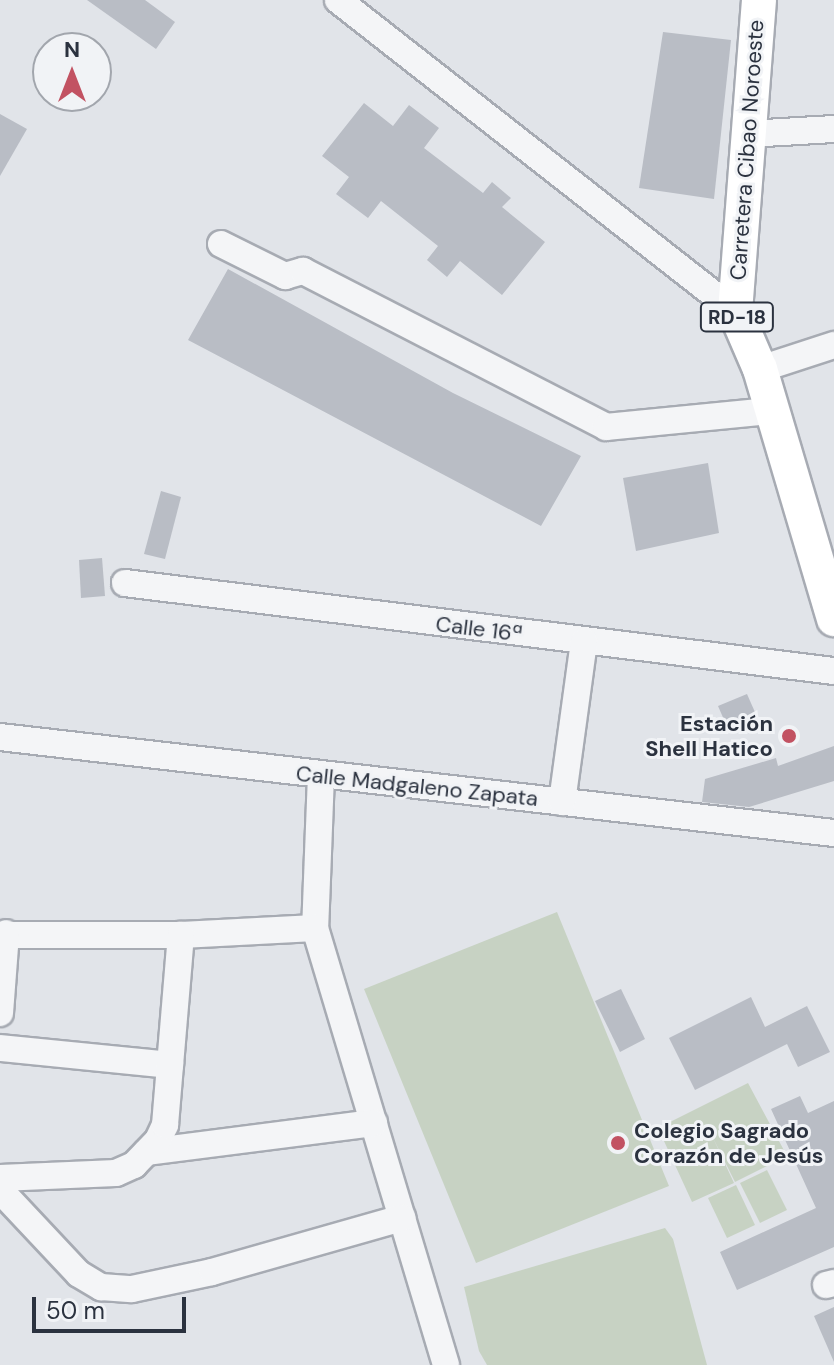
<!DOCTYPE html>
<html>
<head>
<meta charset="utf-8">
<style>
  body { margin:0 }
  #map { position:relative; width:834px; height:1365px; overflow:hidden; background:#e1e4e9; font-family:"DM Sans",sans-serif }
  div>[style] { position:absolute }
  .green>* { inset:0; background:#c7d2c3 }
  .building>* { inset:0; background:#b9bdc5 }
  .roads { filter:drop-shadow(2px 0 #a7abb3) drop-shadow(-2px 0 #a7abb3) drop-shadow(0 2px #a7abb3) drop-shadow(0 -2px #a7abb3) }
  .minor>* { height:26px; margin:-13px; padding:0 13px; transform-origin:13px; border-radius:13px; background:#f4f5f7 }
  .major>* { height:34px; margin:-17px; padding:0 17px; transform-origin:17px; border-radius:17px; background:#fff }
  .dots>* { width:22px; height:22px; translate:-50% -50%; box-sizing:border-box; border:4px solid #f1f3f6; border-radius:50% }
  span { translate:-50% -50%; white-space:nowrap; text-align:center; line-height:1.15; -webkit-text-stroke:6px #f1f3f6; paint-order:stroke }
  .shield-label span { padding:2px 6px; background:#f1f3f6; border:2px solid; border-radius:6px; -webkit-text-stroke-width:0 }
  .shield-label { font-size:20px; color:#2b323f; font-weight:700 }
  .street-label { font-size:22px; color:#2b323f }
  .poi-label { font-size:22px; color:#2b323f; font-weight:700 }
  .right { translate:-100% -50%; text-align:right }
  .left { translate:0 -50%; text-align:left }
  .north { position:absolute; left:32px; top:32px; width:80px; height:80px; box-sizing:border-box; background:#f1f3f6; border:2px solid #a2a6ad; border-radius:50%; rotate:0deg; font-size:22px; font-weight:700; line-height:32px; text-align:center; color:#2b323f }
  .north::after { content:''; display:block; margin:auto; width:28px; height:36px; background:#c25262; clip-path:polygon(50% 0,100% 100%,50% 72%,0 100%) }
  .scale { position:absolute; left:32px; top:1297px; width:154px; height:36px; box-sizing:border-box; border:4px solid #2b323f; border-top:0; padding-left:10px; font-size:24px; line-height:28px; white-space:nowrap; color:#2b323f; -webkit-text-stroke:6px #f1f3f6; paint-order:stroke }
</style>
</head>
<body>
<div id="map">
  <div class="green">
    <div style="clip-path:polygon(557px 912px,669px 1186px,476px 1263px,364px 989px)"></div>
    <div style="clip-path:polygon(748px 1083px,787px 1156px,735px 1182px,713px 1138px,734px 1183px,692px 1202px,658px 1128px)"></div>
    <div style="clip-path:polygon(767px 1170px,787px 1210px,760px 1223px,740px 1183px)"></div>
    <div style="clip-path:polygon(736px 1185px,755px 1225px,727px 1238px,708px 1198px)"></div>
    <div style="clip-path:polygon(665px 1228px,673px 1239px,707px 1365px,487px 1365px,479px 1351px,464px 1287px)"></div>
  </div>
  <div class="building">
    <div style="clip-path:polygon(87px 0,145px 0,175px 22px,156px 49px)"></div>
    <div style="clip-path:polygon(663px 32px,731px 40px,714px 199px,639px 188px)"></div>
    <div style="clip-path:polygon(364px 103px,393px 126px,409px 105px,439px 128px,424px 148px,483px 193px,492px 182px,511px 198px,502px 207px,545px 242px,502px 295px,460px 261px,447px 277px,427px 260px,438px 246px,381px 201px,368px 218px,336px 194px,349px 177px,322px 156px)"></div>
    <div style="clip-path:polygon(0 114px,27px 129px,0 176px)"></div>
    <div style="clip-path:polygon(228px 269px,453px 393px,581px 456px,541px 526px,188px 340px)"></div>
    <div style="clip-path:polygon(708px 463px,719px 533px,636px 551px,623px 478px)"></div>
    <div style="clip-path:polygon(161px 491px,181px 497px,165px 559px,144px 554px)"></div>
    <div style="clip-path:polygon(102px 558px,105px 596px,81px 598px,79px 560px)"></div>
    <div style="clip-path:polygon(747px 694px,758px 719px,729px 731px,718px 706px)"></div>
    <div style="clip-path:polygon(834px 746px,834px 781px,749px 807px,702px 802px,705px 779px,776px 758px,778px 766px)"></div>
    <div style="clip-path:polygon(621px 989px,645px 1039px,620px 1052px,595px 1001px)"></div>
    <div style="clip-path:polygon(751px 997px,765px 1027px,807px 1006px,830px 1052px,798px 1067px,787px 1044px,695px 1090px,669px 1038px)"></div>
    <div style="clip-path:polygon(800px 1096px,808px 1113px,834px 1101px,834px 1247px,737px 1290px,720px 1252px,816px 1208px,771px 1109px)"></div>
    <div style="clip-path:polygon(834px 1307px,834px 1362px,814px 1316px)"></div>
  </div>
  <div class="roads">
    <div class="minor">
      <div style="left:338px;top:0;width:504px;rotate:38.07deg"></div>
      <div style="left:747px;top:134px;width:87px;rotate:-3.3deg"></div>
      <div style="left:221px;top:244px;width:72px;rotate:26.6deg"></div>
      <div style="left:285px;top:276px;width:19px;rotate:-16deg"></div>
      <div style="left:303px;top:271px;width:341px;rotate:27.2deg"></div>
      <div style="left:606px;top:427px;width:164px;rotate:-5.6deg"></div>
      <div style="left:760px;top:369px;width:78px;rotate:-18deg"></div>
      <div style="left:125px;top:583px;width:714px;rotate:7.08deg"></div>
      <div style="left:0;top:737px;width:840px;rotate:6.57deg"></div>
      <div style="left:321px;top:775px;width:153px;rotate:92.2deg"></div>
      <div style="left:315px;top:928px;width:456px;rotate:73.3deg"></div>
      <div style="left:562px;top:802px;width:162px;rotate:-82.2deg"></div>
      <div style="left:0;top:935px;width:181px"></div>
      <div style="left:181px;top:935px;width:134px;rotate:-3deg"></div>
      <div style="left:0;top:1013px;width:80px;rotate:-85.7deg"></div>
      <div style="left:0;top:1048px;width:171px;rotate:5.7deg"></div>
      <div style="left:147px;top:1152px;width:229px;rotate:-7.3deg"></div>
      <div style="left:0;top:1178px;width:116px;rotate:-2.5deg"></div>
      <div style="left:116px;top:1173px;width:20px;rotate:-24deg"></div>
      <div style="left:134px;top:1165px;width:35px;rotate:-46deg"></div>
      <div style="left:158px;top:1140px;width:17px;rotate:-65deg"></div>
      <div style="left:165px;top:1125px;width:191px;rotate:-85.2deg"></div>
      <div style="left:0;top:1190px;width:115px;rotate:46.8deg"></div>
      <div style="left:79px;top:1274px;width:26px;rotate:31deg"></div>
      <div style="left:101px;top:1287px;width:31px;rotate:4deg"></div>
      <div style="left:132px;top:1289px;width:82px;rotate:-12deg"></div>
      <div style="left:212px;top:1272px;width:198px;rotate:-15.9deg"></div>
      <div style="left:826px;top:1285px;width:8px;rotate:-14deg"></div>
    </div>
    <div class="major">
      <div style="left:759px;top:0;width:312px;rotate:94.4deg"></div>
      <div style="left:735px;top:311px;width:63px;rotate:66.7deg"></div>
      <div style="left:760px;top:369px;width:261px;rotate:73.5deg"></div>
    </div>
  </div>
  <div class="dots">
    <div style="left:789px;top:736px;background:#c25262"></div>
    <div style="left:618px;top:1143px;background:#c25262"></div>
  </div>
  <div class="shield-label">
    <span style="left:737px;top:317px">RD-18</span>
  </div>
  <div class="street-label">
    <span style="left:747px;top:150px;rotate:-86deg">Carretera Cibao Noroeste</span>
    <span style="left:479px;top:629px;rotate:7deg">Calle 16ª</span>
    <span style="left:417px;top:786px;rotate:6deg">Calle Madgaleno Zapata</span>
  </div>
  <div class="poi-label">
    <span class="right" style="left:773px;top:736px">Estación<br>Shell Hatico</span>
    <span class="left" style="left:634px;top:1143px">Colegio Sagrado<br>Corazón de Jesús</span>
  </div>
  <div class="north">N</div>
  <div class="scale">50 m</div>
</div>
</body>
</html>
